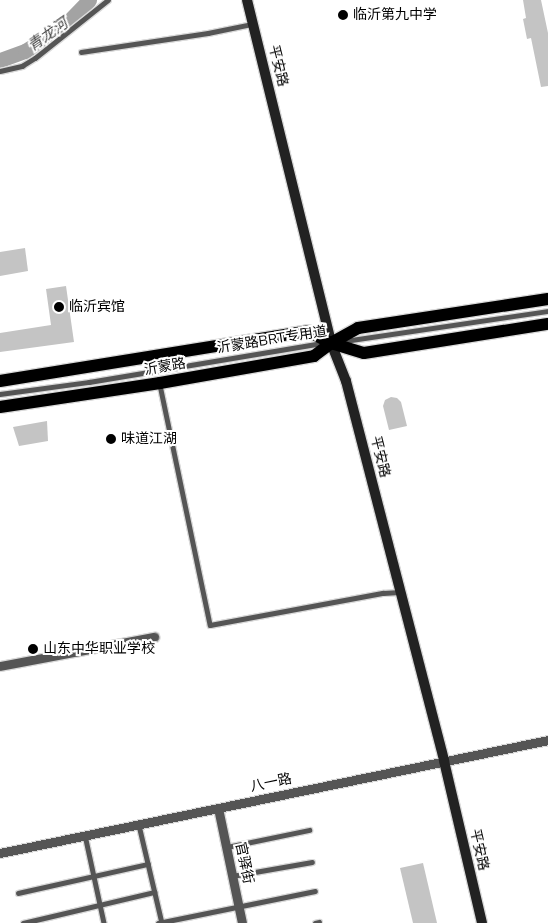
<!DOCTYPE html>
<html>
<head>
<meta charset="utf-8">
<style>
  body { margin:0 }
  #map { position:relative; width:548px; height:923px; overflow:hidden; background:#fff; font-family:"Nunito Sans","Noto Sans SC",sans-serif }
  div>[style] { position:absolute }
  .river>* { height:15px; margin:-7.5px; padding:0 7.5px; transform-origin:7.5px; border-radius:7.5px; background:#a3a3a3 }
  .building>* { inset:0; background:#c4c4c4 }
  .roads { filter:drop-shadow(1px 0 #dbdbdb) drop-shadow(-1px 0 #dbdbdb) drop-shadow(0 1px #dbdbdb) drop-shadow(0 -1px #dbdbdb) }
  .lane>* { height:4.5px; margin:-2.25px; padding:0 2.25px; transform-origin:2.25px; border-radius:2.25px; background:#555 }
  .street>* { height:9px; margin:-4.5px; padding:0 4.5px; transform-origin:4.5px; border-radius:4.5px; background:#555 }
  .secondary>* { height:10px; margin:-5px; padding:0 5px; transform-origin:5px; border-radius:5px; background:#222 }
  .primary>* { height:12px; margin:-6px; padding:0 6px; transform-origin:6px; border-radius:6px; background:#000 }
  .dots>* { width:14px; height:14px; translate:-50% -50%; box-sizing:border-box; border:2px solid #fff; border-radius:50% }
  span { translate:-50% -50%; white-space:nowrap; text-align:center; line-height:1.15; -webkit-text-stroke:4px #fff; paint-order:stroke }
  .poi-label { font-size:14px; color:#000 }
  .left { translate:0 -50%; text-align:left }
  .street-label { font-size:14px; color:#000 }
  .water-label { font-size:15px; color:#444; font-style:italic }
</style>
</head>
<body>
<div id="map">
  <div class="river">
    <div style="left:0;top:60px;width:27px;rotate:-20deg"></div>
    <div style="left:25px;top:51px;width:46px;rotate:-32.7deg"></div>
    <div style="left:64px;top:26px;width:36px;rotate:-46deg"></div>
  </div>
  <div class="building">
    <div style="clip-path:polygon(523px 0,541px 0,548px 33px,548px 86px,541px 87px,531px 38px,527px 39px,523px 19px,526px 18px)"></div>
    <div style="clip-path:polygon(25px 248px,28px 271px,0 276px,0 252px)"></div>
    <div style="clip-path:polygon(66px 286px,74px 342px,0 352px,0 333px,51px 325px,46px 289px)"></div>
    <div style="clip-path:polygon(391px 397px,397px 398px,401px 402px,407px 426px,389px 430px,383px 406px,385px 400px)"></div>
    <div style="clip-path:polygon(47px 421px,48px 441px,19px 446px,13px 427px)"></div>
    <div style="clip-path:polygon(423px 863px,437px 923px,413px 923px,400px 868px)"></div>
  </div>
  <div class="roads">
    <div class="lane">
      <div style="left:81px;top:52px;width:128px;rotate:-8.5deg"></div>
      <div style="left:208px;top:33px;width:45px;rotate:-11.6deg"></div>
      <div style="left:0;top:71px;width:23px;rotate:-13deg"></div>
      <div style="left:22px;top:66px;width:15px;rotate:-32deg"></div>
      <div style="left:35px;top:58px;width:93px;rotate:-38.5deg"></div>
      <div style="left:345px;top:341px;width:205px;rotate:-8.4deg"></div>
      <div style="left:160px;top:385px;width:245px;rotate:78.2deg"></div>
      <div style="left:210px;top:625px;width:176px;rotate:-10.5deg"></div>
      <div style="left:383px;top:593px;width:17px;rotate:-3deg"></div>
      <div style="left:0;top:394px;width:90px;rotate:-7.7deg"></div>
      <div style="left:89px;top:382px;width:236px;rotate:-9.5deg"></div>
      <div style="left:139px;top:825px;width:101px;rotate:76.8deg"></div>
      <div style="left:85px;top:835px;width:90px;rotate:77.8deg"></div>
      <div style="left:227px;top:847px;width:84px;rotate:-11.7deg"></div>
      <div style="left:232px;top:876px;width:81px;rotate:-9.9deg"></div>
      <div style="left:18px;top:893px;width:133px;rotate:-12.6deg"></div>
      <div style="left:23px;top:923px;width:135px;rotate:-13.3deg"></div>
      <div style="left:158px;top:923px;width:160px;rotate:-11.5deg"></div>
      <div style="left:315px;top:923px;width:4px;rotate:-14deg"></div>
    </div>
    <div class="street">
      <div style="left:0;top:666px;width:157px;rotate:-10.7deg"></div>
      <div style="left:218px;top:808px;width:117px;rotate:78.2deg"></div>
      <div style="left:0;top:853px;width:560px;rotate:-11.65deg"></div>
    </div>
    <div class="secondary">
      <div style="left:247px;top:0;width:353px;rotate:76.2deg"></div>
      <div style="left:331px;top:343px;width:41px;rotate:68.5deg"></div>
      <div style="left:346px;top:381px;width:392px;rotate:75.5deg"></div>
      <div style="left:444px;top:761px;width:166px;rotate:76.8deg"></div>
    </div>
    <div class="primary">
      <div style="left:0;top:381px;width:312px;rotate:-9.2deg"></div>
      <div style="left:308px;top:331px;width:26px;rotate:28deg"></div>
      <div style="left:331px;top:343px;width:34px;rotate:17deg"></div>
      <div style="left:364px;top:353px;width:186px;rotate:-9deg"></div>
      <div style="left:0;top:407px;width:162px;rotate:-8.5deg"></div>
      <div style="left:160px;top:383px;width:156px;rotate:-9.9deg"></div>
      <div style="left:314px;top:356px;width:21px;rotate:-37deg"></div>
      <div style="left:331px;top:343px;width:31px;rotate:-29deg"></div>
      <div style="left:358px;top:328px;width:192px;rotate:-8.7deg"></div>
    </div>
  </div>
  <div class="dots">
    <div style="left:343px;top:15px;background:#000"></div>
    <div style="left:59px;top:307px;background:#000"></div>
    <div style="left:111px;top:439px;background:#000"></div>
    <div style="left:33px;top:649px;background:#000"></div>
  </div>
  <div class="poi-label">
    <span class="left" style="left:353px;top:15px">临沂第九中学</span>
    <span class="left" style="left:69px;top:307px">临沂宾馆</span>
    <span class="left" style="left:121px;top:439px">味道江湖</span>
    <span class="left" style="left:43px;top:649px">山东中华职业学校</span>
  </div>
  <div class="street-label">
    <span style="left:278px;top:66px;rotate:76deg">平安路</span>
    <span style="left:272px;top:340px;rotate:-9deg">沂蒙路BRT专用道</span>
    <span style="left:165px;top:367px;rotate:-10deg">沂蒙路</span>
    <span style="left:380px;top:457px;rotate:76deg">平安路</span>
    <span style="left:271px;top:783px;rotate:-12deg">八一路</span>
    <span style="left:479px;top:850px;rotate:77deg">平安路</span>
    <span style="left:244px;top:863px;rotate:78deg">官驿街</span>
  </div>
  <div class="water-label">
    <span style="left:48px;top:35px;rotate:-35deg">青龙河</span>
  </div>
</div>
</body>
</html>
